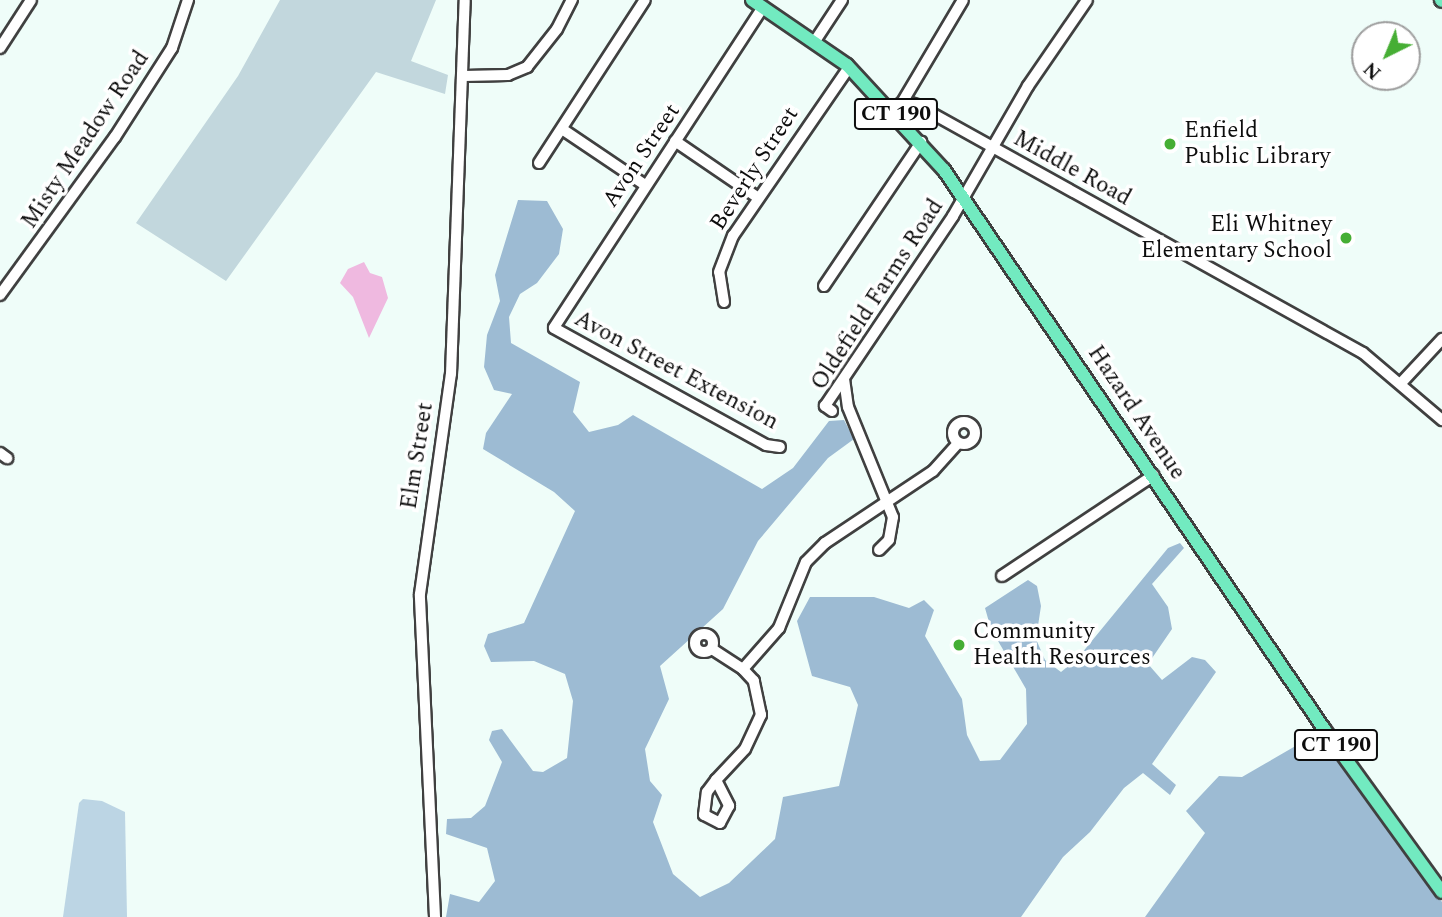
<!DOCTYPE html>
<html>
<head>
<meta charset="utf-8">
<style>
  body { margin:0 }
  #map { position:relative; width:1442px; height:917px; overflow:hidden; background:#effdf9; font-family:Spectral,serif }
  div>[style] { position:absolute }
  .green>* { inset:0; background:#bcd5e4 }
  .forest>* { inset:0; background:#9dbbd3 }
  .cemetery>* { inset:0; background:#c2d7dd }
  .water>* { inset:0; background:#efb9e0 }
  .roads { filter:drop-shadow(2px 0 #404040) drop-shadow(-2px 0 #404040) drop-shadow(0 2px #404040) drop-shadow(0 -2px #404040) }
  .minor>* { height:10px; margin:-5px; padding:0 5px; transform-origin:5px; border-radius:5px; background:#fff }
  .minor>.ring { margin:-5px; padding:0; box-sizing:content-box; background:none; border:10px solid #fff; border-radius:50% }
  .major>* { height:12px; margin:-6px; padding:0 6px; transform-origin:6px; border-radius:6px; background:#72eac0 }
  .dots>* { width:19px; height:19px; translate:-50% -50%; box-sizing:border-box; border:4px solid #fff; border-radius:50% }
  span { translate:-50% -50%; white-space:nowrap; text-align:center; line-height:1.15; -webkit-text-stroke:7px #fff; paint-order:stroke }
  .shield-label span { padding:2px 5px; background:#fff; border:2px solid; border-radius:5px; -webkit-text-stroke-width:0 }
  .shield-label { font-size:21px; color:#0d0d0d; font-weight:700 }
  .poi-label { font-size:23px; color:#0d0d0d }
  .left { translate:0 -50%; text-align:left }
  .right { translate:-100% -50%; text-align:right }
  .street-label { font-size:23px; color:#0d0d0d }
  .north { position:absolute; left:1351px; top:21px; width:70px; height:70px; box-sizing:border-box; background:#fff; border:2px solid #9e9e9e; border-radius:50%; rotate:223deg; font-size:19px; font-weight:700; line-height:28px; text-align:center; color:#0d0d0d }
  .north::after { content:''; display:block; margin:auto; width:24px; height:32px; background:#46ae34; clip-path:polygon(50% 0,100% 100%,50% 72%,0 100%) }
</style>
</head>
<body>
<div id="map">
  <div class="green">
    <div style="clip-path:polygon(83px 799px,102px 801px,125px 812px,127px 917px,63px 917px,79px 803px)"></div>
  </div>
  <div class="forest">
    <div style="clip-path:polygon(518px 200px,547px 201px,563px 229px,559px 254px,537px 283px,520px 294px,509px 317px,511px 343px,580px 382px,573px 412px,589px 432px,618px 425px,633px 415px,762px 489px,793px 468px,829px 421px,844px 420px,854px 439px,828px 458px,758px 541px,723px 609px,660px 666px,669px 699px,645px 749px,650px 781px,662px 795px,653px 822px,673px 874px,700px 897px,729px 883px,775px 839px,783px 797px,839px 786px,858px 705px,850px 687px,812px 676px,797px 621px,810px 597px,874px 597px,909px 608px,924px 600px,934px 610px,925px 636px,962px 699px,967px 735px,980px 761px,1000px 760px,1027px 724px,1026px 689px,991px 629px,985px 608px,1028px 580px,1037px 586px,1041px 606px,1036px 639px,1045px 660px,1061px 672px,1077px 659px,1168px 548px,1180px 543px,1184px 548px,1152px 584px,1168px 607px,1172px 629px,1148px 664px,1162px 680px,1192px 657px,1205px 660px,1216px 672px,1152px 764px,1176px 785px,1170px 795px,1143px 773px,1124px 788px,1090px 832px,1063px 857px,1021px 917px,446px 917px,450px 894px,479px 902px,495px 881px,487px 848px,446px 834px,447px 819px,471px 818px,485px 806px,502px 762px,489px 740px,492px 731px,502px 729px,533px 771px,543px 772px,567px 758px,573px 701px,565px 674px,534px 661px,491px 662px,484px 646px,488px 634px,524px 623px,575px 511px,554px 492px,483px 449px,486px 433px,512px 394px,494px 390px,484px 367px,487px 335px,500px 301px,495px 275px)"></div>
    <div style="clip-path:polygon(1318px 733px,1442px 902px,1442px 917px,1145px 917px,1205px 833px,1186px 811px,1219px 776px,1242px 777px)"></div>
  </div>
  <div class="cemetery">
    <div style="clip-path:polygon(280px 0,436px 0,411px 61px,448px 75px,445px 94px,376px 72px,226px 281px,136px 223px,238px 76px)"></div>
  </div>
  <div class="water">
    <div style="clip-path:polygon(364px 262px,370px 273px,382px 277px,388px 298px,369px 338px,353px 297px,340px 283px,348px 269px)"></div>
  </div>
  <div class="roads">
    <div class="minor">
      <div style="left:763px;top:7px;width:383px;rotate:123.1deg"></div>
      <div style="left:554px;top:328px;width:242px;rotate:28.9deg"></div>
      <div style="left:766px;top:445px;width:14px;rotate:8deg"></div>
      <div style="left:815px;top:41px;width:49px;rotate:-56.6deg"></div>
      <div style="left:0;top:48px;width:57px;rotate:-57.1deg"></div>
      <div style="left:464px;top:76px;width:44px;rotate:-1.3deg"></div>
      <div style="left:508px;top:75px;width:21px;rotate:-23deg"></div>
      <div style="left:527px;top:67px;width:48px;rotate:-51.7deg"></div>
      <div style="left:557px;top:29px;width:33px;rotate:-63deg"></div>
      <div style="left:903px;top:101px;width:117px;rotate:-59.3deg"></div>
      <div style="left:892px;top:110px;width:15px;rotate:-37deg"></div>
      <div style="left:904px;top:101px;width:14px;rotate:17deg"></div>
      <div style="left:917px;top:105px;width:510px;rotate:29.08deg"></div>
      <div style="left:1363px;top:353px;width:104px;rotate:40.3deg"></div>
      <div style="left:562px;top:129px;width:100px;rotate:34deg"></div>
      <div style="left:675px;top:141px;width:99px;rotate:34.3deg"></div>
      <div style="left:539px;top:163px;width:194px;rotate:-57deg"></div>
      <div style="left:824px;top:286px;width:174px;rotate:-56deg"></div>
      <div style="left:0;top:295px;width:195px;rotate:-54deg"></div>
      <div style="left:115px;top:137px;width:106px;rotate:-57.4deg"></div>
      <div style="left:172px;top:48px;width:51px;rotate:-71.6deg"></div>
      <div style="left:724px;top:302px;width:30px;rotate:-99deg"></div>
      <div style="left:719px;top:272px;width:39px;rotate:-69deg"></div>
      <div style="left:733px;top:236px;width:205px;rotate:-55.5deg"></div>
      <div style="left:844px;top:379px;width:28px;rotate:82deg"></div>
      <div style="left:848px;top:407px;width:119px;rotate:67.8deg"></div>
      <div style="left:893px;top:517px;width:23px;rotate:100deg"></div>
      <div style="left:889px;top:540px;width:14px;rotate:135deg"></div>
      <div style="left:1402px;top:382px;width:59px;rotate:-47.1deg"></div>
      <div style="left:832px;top:411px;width:9px;rotate:-144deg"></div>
      <div style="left:825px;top:406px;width:229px;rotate:-56deg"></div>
      <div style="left:953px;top:216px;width:150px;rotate:-60deg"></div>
      <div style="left:1028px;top:86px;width:104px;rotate:-55.5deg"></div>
      <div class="ring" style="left:953px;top:422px;width:12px;height:12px"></div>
      <div style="left:0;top:453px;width:9px;rotate:36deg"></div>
      <div style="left:1002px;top:576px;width:182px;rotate:-33.6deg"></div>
      <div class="ring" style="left:695px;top:634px;width:8px;height:8px"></div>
      <div style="left:712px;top:649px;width:37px;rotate:33deg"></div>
      <div style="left:716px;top:780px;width:29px;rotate:63deg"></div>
      <div style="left:729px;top:806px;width:19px;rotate:118deg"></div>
      <div style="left:720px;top:823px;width:18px;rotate:-153deg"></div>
      <div style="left:704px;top:815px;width:23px;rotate:-83deg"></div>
      <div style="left:707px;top:792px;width:15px;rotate:-53deg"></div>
      <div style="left:716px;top:780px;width:42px;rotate:-46.9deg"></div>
      <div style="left:745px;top:749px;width:38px;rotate:-65deg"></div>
      <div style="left:761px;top:715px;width:35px;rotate:-102deg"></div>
      <div style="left:754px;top:681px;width:16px;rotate:-133deg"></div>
      <div style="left:743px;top:669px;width:55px;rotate:-48.7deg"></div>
      <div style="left:779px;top:628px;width:71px;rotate:-67.8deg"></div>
      <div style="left:806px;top:562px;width:27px;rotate:-45deg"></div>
      <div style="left:825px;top:543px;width:130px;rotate:-33.7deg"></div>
      <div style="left:933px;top:471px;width:38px;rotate:-48deg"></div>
      <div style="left:435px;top:917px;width:323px;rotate:-92.7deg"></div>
      <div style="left:420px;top:594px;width:222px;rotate:-82deg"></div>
      <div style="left:451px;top:374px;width:374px;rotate:-87.9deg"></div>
    </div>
    <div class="major">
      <div style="left:752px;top:0;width:115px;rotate:34.4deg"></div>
      <div style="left:847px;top:65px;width:143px;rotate:47.3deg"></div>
      <div style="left:944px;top:170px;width:676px;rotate:55.79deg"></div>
      <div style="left:1324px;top:729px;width:201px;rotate:54.1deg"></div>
      <div style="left:1441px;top:0;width:1px;rotate:45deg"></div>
    </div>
  </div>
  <div class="dots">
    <div style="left:1170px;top:144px;background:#46ae34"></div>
    <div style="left:1346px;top:238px;background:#46ae34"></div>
    <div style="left:959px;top:645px;background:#46ae34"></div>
  </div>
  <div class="shield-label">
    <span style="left:896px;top:114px">CT 190</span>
    <span style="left:1336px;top:745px">CT 190</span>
  </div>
  <div class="poi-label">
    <span class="left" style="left:1184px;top:144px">Enfield<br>Public Library</span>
    <span class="right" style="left:1332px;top:238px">Eli Whitney<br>Elementary School</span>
    <span class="left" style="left:973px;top:645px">Community<br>Health Resources</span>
  </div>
  <div class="street-label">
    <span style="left:86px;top:140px;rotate:-56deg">Misty Meadow Road</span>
    <span style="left:642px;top:156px;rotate:-56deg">Avon Street</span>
    <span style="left:755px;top:169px;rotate:-57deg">Beverly Street</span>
    <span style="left:1072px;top:169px;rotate:29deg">Middle Road</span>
    <span style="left:878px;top:295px;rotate:-57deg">Oldefield Farms Road</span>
    <span style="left:676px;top:371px;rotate:28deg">Avon Street Extension</span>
    <span style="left:1136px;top:413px;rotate:56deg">Hazard Avenue</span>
    <span style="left:418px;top:456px;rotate:-81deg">Elm Street</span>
  </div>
  <div class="north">N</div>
</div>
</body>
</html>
